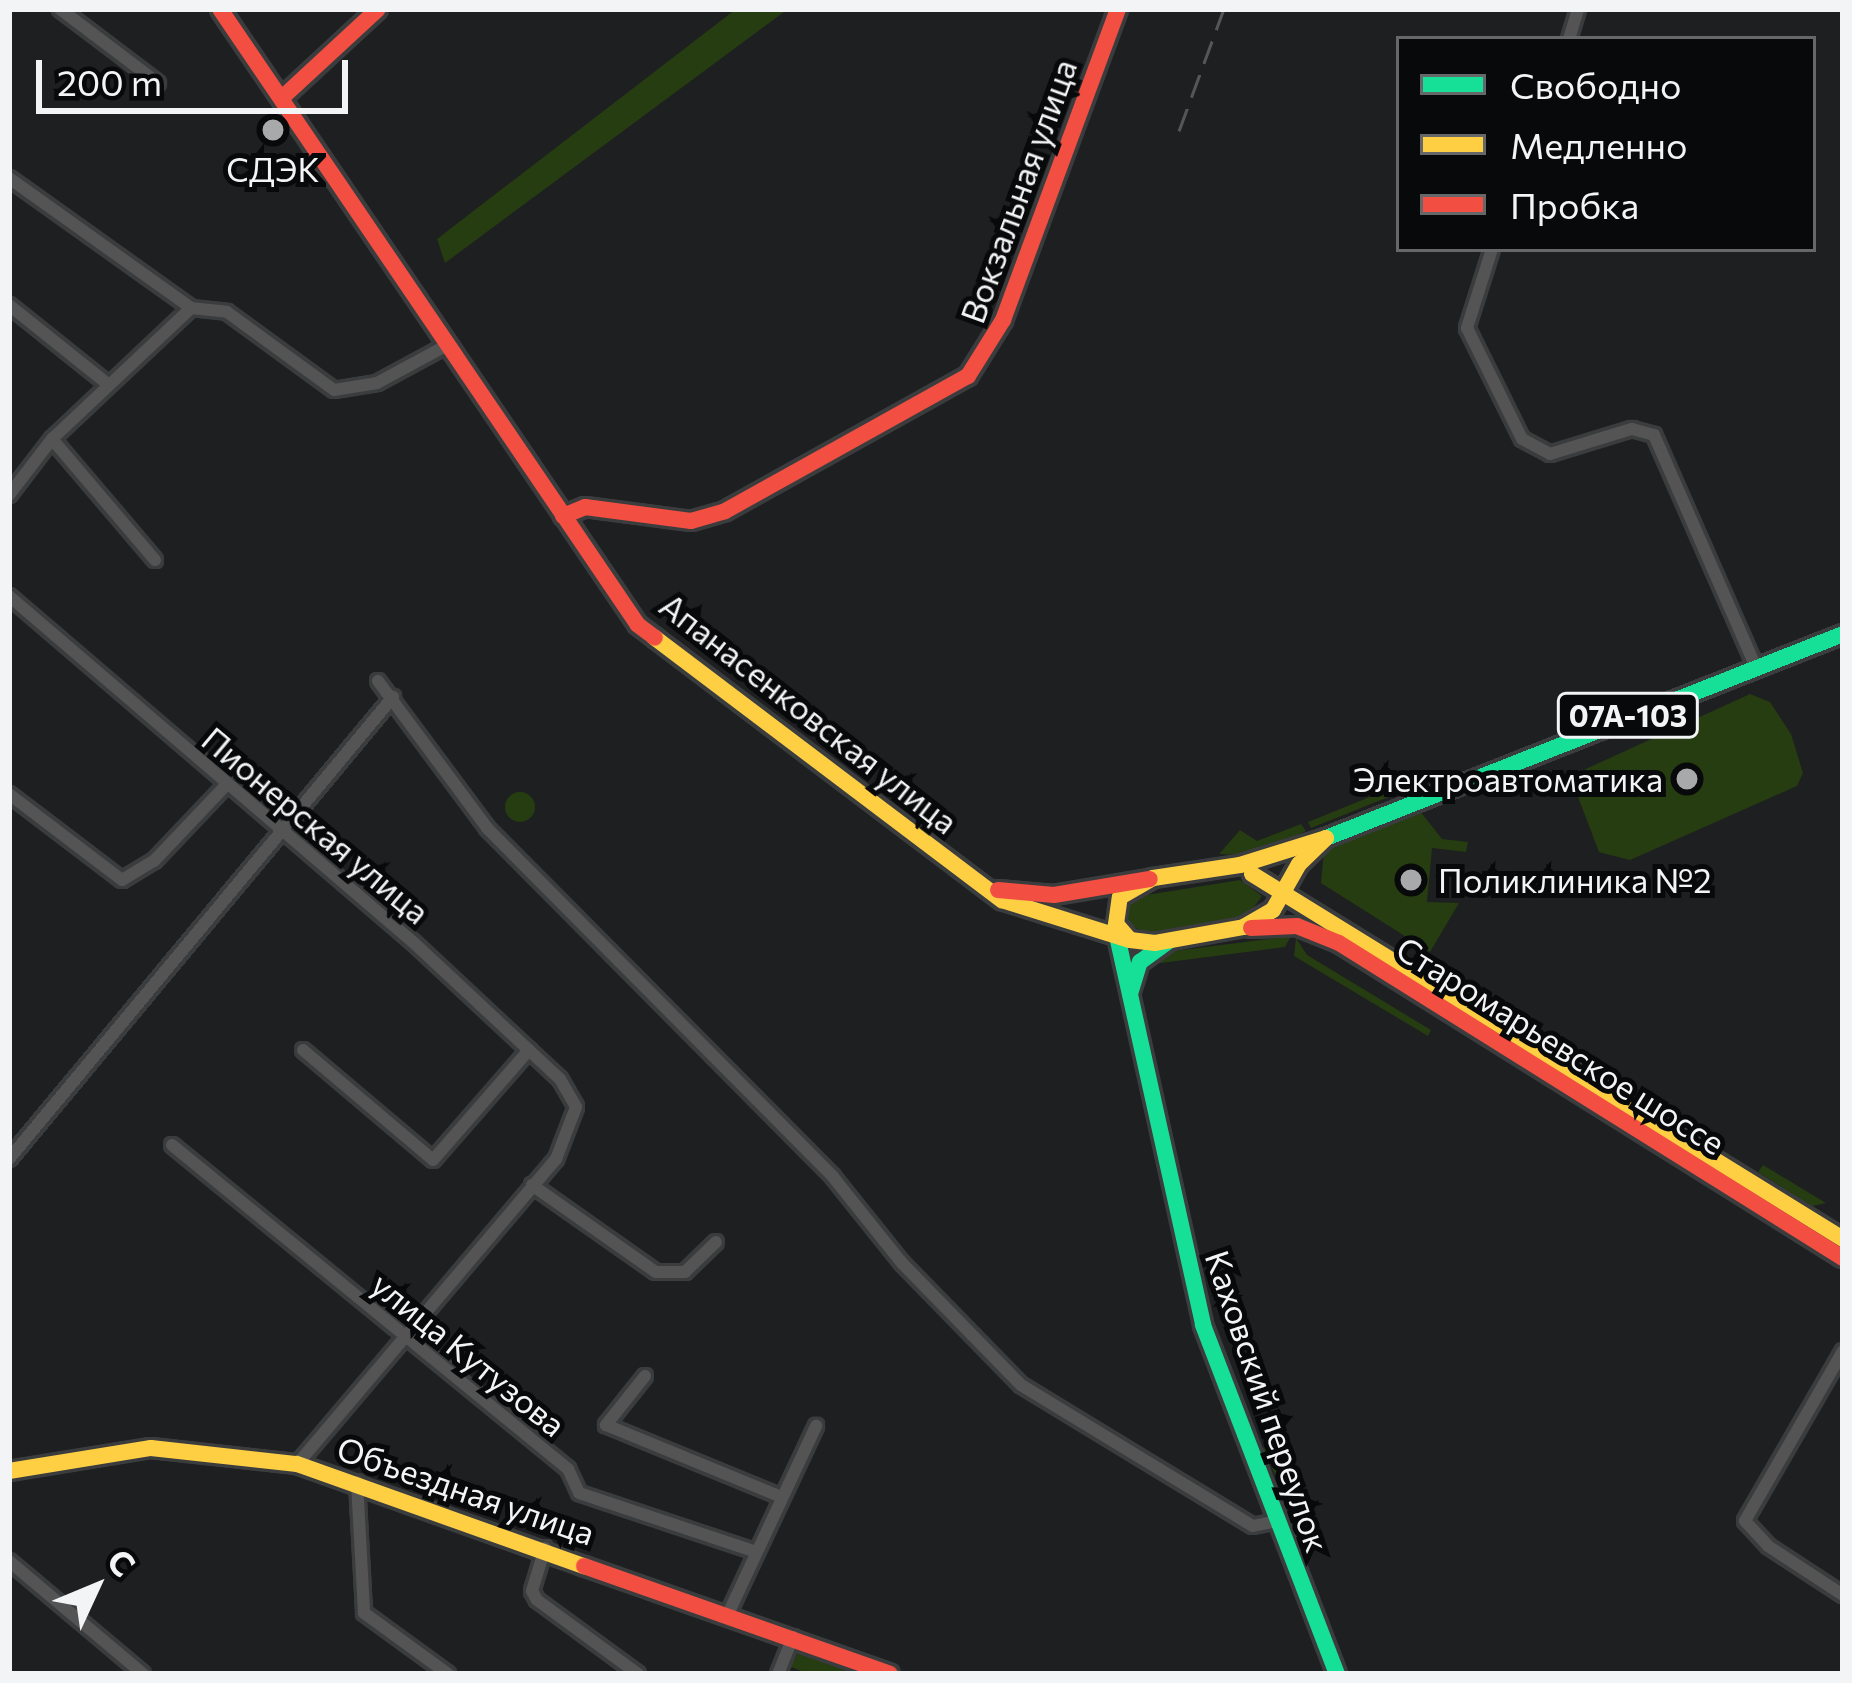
<!DOCTYPE html>
<html>
<head>
<meta charset="utf-8">
<style>
  body { margin:0 }
  #map { position:relative; width:1852px; height:1683px; overflow:hidden; background:#1e1f21; font-family:Commissioner,sans-serif }
  div>[style] { position:absolute }
  .green>* { inset:0; background:#263c11 }
  .round { border-radius:50% }
  .roads { filter:drop-shadow(3px 0 #3a3c3d) drop-shadow(-3px 0 #3a3c3d) drop-shadow(0 3px #3a3c3d) drop-shadow(0 -3px #3a3c3d) }
  .street>* { height:12px; margin:-6px; padding:0 6px; transform-origin:6px; border-radius:6px; background:#545455 }
  .fast>* { height:16px; margin:-8px; padding:0 8px; transform-origin:8px; border-radius:8px; background:#16e098 }
  .slow>* { height:16px; margin:-8px; padding:0 8px; transform-origin:8px; border-radius:8px; background:#ffcf43 }
  .jam>* { height:16px; margin:-8px; padding:0 8px; transform-origin:8px; border-radius:8px; background:#f24e42 }
  .rail>* { height:3px; margin-top:-1.5px; transform-origin:0; background:repeating-linear-gradient(90deg,#555658 0 24px,transparent 0 36px) }
  .dots>* { width:33px; height:33px; translate:-50% -50%; box-sizing:border-box; border:6px solid #08090a; border-radius:50% }
  span { translate:-50% -50%; white-space:nowrap; text-align:center; line-height:1.15; -webkit-text-stroke:10px #08090a; paint-order:stroke }
  .shield-label span { padding:3px 9px; background:#08090a; border:3px solid; border-radius:9px; -webkit-text-stroke-width:0 }
  .shield-label { font-size:30px; color:#f3f4f6; font-weight:700 }
  .poi-label { font-size:33px; color:#f3f4f6 }
  .right { translate:-100% -50%; text-align:right }
  .left { translate:0 -50%; text-align:left }
  .street-label { font-size:33px; color:#f3f4f6 }
  .frame { position:absolute; inset:0; border:12px solid #f3f4f6; pointer-events:none }
  .legend { position:absolute; left:1396px; top:36px; width:420px; height:216px; box-sizing:border-box; background:#08090a; border:3px solid #666768; margin:0; padding:15px 21px; list-style:none; font-size:36px; color:#f3f4f6 }
  .legend li { display:flex; align-items:center; gap:24px; height:60px }
  .legend b { width:60px; border:3px solid #666768 }
  .north { position:absolute; left:36px; top:1527px; width:120px; height:120px; -webkit-text-stroke:9px #08090a; paint-order:stroke; rotate:46deg; font-size:33px; font-weight:700; line-height:48px; text-align:center; color:#f3f4f6 }
  .north::after { content:''; display:block; margin:auto; width:42px; height:54px; background:#f3f4f6; clip-path:polygon(50% 0,100% 100%,50% 72%,0 100%) }
  .scale { position:absolute; left:36px; top:60px; width:312px; height:54px; box-sizing:border-box; border:6px solid #f3f4f6; border-top:0; padding-left:15px; font-size:36px; line-height:42px; white-space:nowrap; color:#f3f4f6; -webkit-text-stroke:9px #08090a; paint-order:stroke }
</style>
</head>
<body>
<div id="map">
  <div class="green">
    <div style="clip-path:polygon(736px 9px,788px 9px,445px 263px,437px 239px)"></div>
    <div style="clip-path:polygon(1750px 694px,1770px 702px,1791px 734px,1803px 773px,1797px 786px,1630px 860px,1599px 852px,1573px 784px,1577px 773px)"></div>
    <div style="clip-path:polygon(1387px 790px,1391px 796px,1311px 828px,1308px 822px)"></div>
    <div class="round" style="left:505px;top:792px;width:30px;height:30px"></div>
    <div style="clip-path:polygon(1420px 811px,1442px 839px,1468px 842px,1466px 852px,1432px 848px,1427px 902px,1459px 903px,1430px 952px,1321px 883px,1324px 851px)"></div>
    <div style="clip-path:polygon(1301px 824px,1306px 831px,1251px 856px,1219px 854px,1240px 830px,1257px 841px)"></div>
    <div style="clip-path:polygon(1240px 880px,1262px 896px,1246px 918px,1146px 934px,1126px 922px,1127px 906px,1140px 896px)"></div>
    <div style="clip-path:polygon(1291px 936px,1285px 947px,1153px 964px,1174px 951px)"></div>
    <div style="clip-path:polygon(1296px 938px,1307px 955px,1431px 1030px,1428px 1036px,1294px 956px)"></div>
    <div style="clip-path:polygon(1763px 1165px,1826px 1203px,1812px 1206px,1758px 1172px)"></div>
    <div style="clip-path:polygon(1268px 1446px,1294px 1498px,1290px 1506px,1262px 1448px)"></div>
    <div style="clip-path:polygon(798px 1652px,855px 1674px,809px 1674px,791px 1667px)"></div>
  </div>
  <div class="roads">
    <div class="street">
      <div style="left:60px;top:9px;width:123px;rotate:37.1deg"></div>
      <div style="left:1569px;top:39px;width:31px;rotate:-73deg"></div>
      <div style="left:9px;top:178px;width:224px;rotate:35.5deg"></div>
      <div style="left:191px;top:308px;width:36px;rotate:6deg"></div>
      <div style="left:227px;top:312px;width:132px;rotate:36.1deg"></div>
      <div style="left:334px;top:390px;width:44px;rotate:-9.2deg"></div>
      <div style="left:377px;top:383px;width:82px;rotate:-28.4deg"></div>
      <div style="left:1492px;top:249px;width:83px;rotate:107.6deg"></div>
      <div style="left:1467px;top:328px;width:124px;rotate:63.6deg"></div>
      <div style="left:1522px;top:439px;width:32px;rotate:28deg"></div>
      <div style="left:1550px;top:454px;width:86px;rotate:-17deg"></div>
      <div style="left:1632px;top:429px;width:23px;rotate:15deg"></div>
      <div style="left:1654px;top:435px;width:253px;rotate:66.3deg"></div>
      <div style="left:9px;top:305px;width:128px;rotate:38.7deg"></div>
      <div style="left:52px;top:439px;width:159px;rotate:49.6deg"></div>
      <div style="left:9px;top:495px;width:71px;rotate:-52.5deg"></div>
      <div style="left:52px;top:439px;width:191px;rotate:-43.3deg"></div>
      <div style="left:9px;top:596px;width:532px;rotate:40.58deg"></div>
      <div style="left:413px;top:942px;width:201px;rotate:43deg"></div>
      <div style="left:560px;top:1079px;width:32px;rotate:60deg"></div>
      <div style="left:576px;top:1107px;width:56px;rotate:111deg"></div>
      <div style="left:556px;top:1159px;width:400px;rotate:130.3deg"></div>
      <div style="left:378px;top:681px;width:183px;rotate:53.4deg"></div>
      <div style="left:487px;top:828px;width:491px;rotate:45.2deg"></div>
      <div style="left:833px;top:1177px;width:110px;rotate:51.3deg"></div>
      <div style="left:902px;top:1263px;width:170px;rotate:45.7deg"></div>
      <div style="left:1021px;top:1385px;width:271px;rotate:31.3deg"></div>
      <div style="left:1253px;top:1526px;width:25px;rotate:-12deg"></div>
      <div style="left:9px;top:794px;width:142px;rotate:37.3deg"></div>
      <div style="left:122px;top:880px;width:37px;rotate:-31deg"></div>
      <div style="left:154px;top:861px;width:105px;rotate:-46.5deg"></div>
      <div style="left:303px;top:1050px;width:170px;rotate:40.2deg"></div>
      <div style="left:433px;top:1160px;width:146px;rotate:-48.9deg"></div>
      <div style="left:172px;top:1145px;width:512px;rotate:39.29deg"></div>
      <div style="left:568px;top:1469px;width:26px;rotate:65deg"></div>
      <div style="left:579px;top:1493px;width:183px;rotate:18.4deg"></div>
      <div style="left:9px;top:1159px;width:601px;rotate:-50.27deg"></div>
      <div style="left:532px;top:1185px;width:151px;rotate:35.1deg"></div>
      <div style="left:656px;top:1272px;width:29px"></div>
      <div style="left:685px;top:1272px;width:43px;rotate:-44.1deg"></div>
      <div style="left:1843px;top:1351px;width:196px;rotate:120deg"></div>
      <div style="left:1745px;top:1521px;width:34px;rotate:47deg"></div>
      <div style="left:1768px;top:1546px;width:90px;rotate:33.2deg"></div>
      <div style="left:645px;top:1376px;width:63px;rotate:128.5deg"></div>
      <div style="left:606px;top:1425px;width:185px;rotate:22.3deg"></div>
      <div style="left:357px;top:1482px;width:131px;rotate:86.9deg"></div>
      <div style="left:364px;top:1613px;width:104px;rotate:36deg"></div>
      <div style="left:545px;top:1548px;width:45px;rotate:106.8deg"></div>
      <div style="left:532px;top:1591px;width:10px;rotate:61deg"></div>
      <div style="left:537px;top:1600px;width:125px;rotate:36.2deg"></div>
      <div style="left:9px;top:1561px;width:175px;rotate:40.1deg"></div>
      <div style="left:728px;top:1614px;width:208px;rotate:-64.9deg"></div>
      <div style="left:778px;top:1674px;width:40px;rotate:-68deg"></div>
    </div>
    <div class="fast">
      <div style="left:1326px;top:838px;width:556px;rotate:-21.53deg"></div>
      <div style="left:1115px;top:927px;width:408px;rotate:77.5deg"></div>
      <div style="left:1203px;top:1325px;width:374px;rotate:69deg"></div>
      <div style="left:1130px;top:994px;width:34px;rotate:-73deg"></div>
      <div style="left:1140px;top:962px;width:36px;rotate:-36deg"></div>
    </div>
    <div class="slow">
      <div style="left:655px;top:638px;width:435px;rotate:37.1deg"></div>
      <div style="left:1002px;top:900px;width:134px;rotate:17.4deg"></div>
      <div style="left:1326px;top:838px;width:37px;rotate:136deg"></div>
      <div style="left:1299px;top:864px;width:53px;rotate:119.5deg"></div>
      <div style="left:1273px;top:910px;width:34px;rotate:150deg"></div>
      <div style="left:1244px;top:927px;width:90px;rotate:169.8deg"></div>
      <div style="left:1155px;top:943px;width:25px;rotate:-173deg"></div>
      <div style="left:1130px;top:940px;width:21px;rotate:-131deg"></div>
      <div style="left:1116px;top:924px;width:27px;rotate:-82deg"></div>
      <div style="left:1120px;top:897px;width:38px;rotate:-30deg"></div>
      <div style="left:1153px;top:878px;width:88px;rotate:-8.5deg"></div>
      <div style="left:1240px;top:865px;width:90px;rotate:-17.4deg"></div>
      <div style="left:1252px;top:874px;width:695px;rotate:31.7deg"></div>
      <div style="left:9px;top:1471px;width:144px;rotate:-9.2deg"></div>
      <div style="left:151px;top:1448px;width:147px;rotate:6.3deg"></div>
      <div style="left:297px;top:1464px;width:305px;rotate:19.6deg"></div>
    </div>
    <div class="jam">
      <div style="left:220px;top:9px;width:744px;rotate:55.84deg"></div>
      <div style="left:638px;top:625px;width:21px;rotate:37deg"></div>
      <div style="left:284px;top:96px;width:128px;rotate:-42.8deg"></div>
      <div style="left:563px;top:516px;width:24px;rotate:-22deg"></div>
      <div style="left:585px;top:507px;width:107px;rotate:7.5deg"></div>
      <div style="left:691px;top:521px;width:35px;rotate:-16deg"></div>
      <div style="left:725px;top:511px;width:278px;rotate:-29.1deg"></div>
      <div style="left:968px;top:376px;width:66px;rotate:-58deg"></div>
      <div style="left:1003px;top:320px;width:332px;rotate:-69.7deg"></div>
      <div style="left:998px;top:890px;width:56px;rotate:5.1deg"></div>
      <div style="left:1054px;top:895px;width:97px;rotate:-9.5deg"></div>
      <div style="left:1251px;top:928px;width:46px;rotate:-2.5deg"></div>
      <div style="left:1297px;top:926px;width:45px;rotate:22deg"></div>
      <div style="left:1339px;top:943px;width:594px;rotate:32.01deg"></div>
      <div style="left:584px;top:1566px;width:324px;rotate:19.4deg"></div>
    </div>
  </div>
  <div class="rail">
    <div style="left:1179px;top:131px;width:130px;rotate:-69.8deg"></div>
  </div>
  <div class="dots">
    <div style="left:273px;top:130px;background:#a8a9ab"></div>
    <div style="left:1687px;top:779px;background:#a8a9ab"></div>
    <div style="left:1411px;top:880px;background:#a8a9ab"></div>
  </div>
  <div class="shield-label">
    <span style="left:1628px;top:715px">07А-103</span>
  </div>
  <div class="poi-label">
    <span style="left:273px;top:169px">СДЭК</span>
    <span class="right" style="left:1663px;top:779px">Электроавтоматика</span>
    <span class="left" style="left:1438px;top:880px">Поликлиника №2</span>
  </div>
  <div class="street-label">
    <span style="left:1018px;top:191px;rotate:-70deg">Вокзальная улица</span>
    <span style="left:809px;top:713px;rotate:38deg">Апанасенковская улица</span>
    <span style="left:316px;top:825px;rotate:40deg">Пионерская улица</span>
    <span style="left:1561px;top:1045px;rotate:32deg">Старомарьевское шоссе</span>
    <span style="left:469px;top:1354px;rotate:39deg">улица Кутузова</span>
    <span style="left:1268px;top:1401px;rotate:71deg">Каховский переулок</span>
    <span style="left:466px;top:1490px;rotate:19deg">Объездная улица</span>
  </div>
  <div class="frame"></div>
  <ul class="legend">
  <li><b style="height:15px;background:#16e098"></b>Свободно</li>
  <li><b style="height:15px;background:#ffcf43"></b>Медленно</li>
  <li><b style="height:15px;background:#f24e42"></b>Пробка</li>
  </ul>
  <div class="north">С</div>
  <div class="scale">200 m</div>
</div>
</body>
</html>
